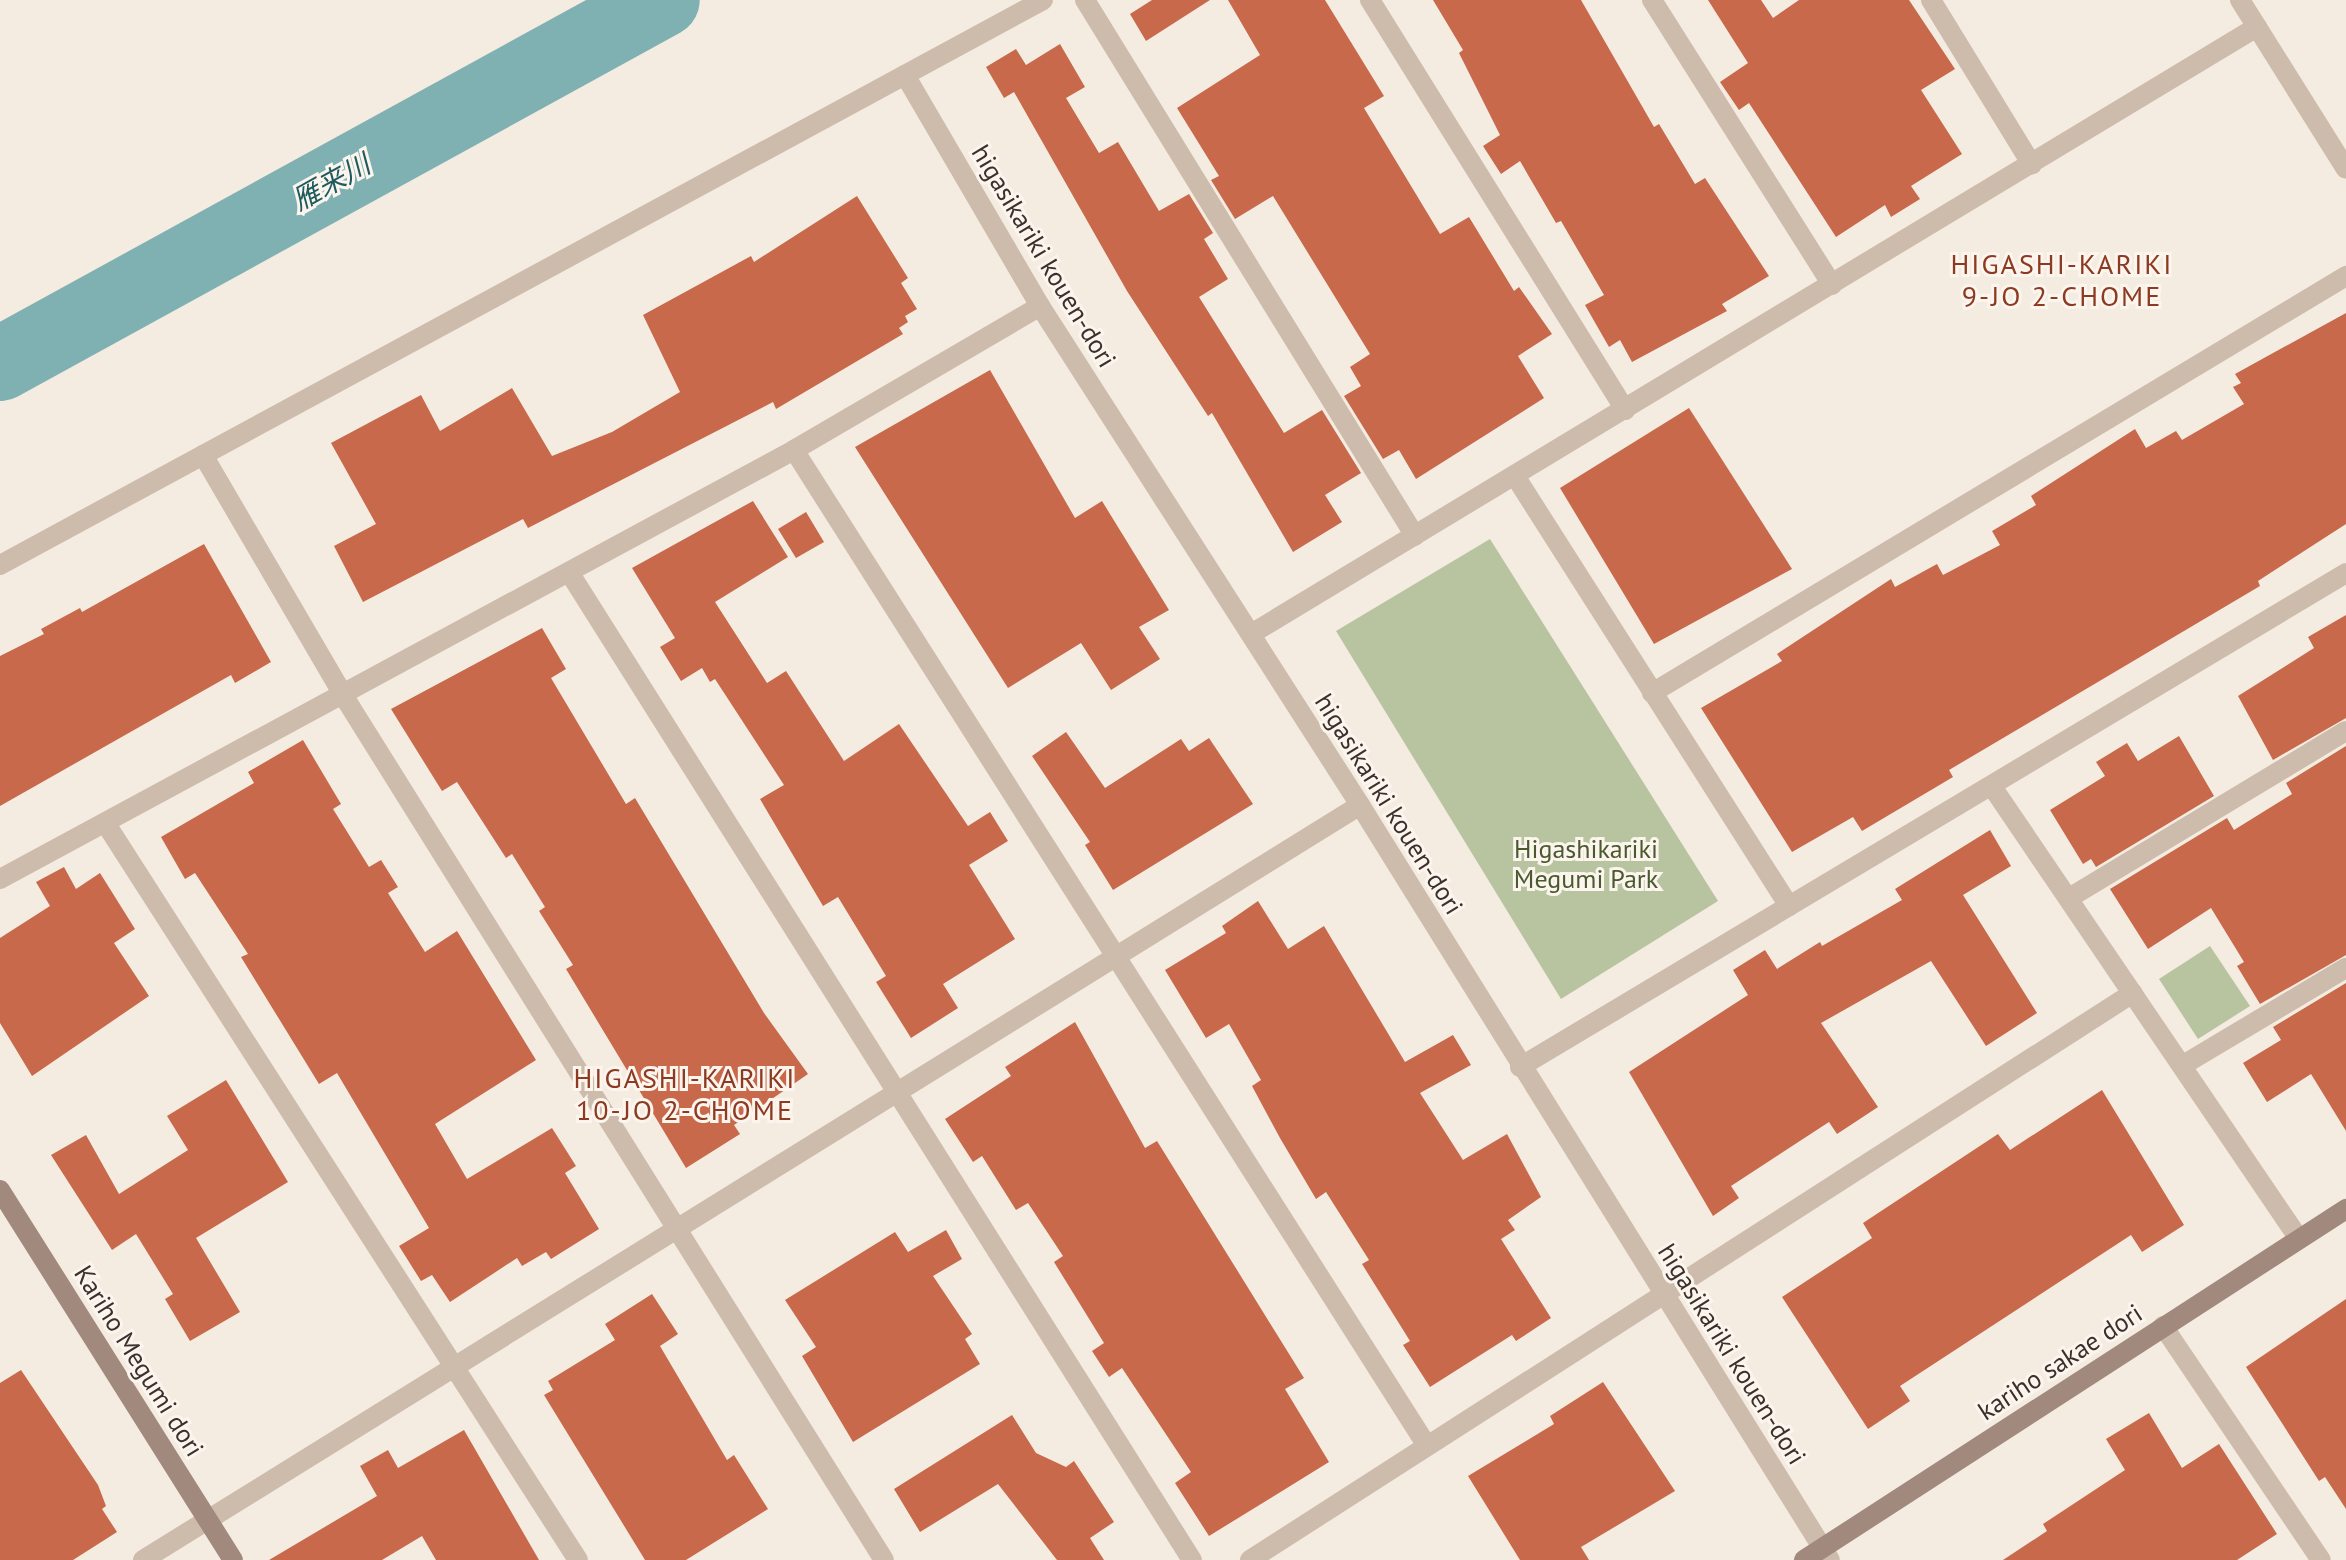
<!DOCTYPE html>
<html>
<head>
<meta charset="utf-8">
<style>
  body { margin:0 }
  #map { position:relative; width:2346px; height:1560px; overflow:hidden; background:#f4ebe1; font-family:"PT Sans","Noto Sans JP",sans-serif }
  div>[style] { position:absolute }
  .green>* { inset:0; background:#b8c4a0 }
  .river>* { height:74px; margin:-37px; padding:0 37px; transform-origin:37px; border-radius:37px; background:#7fb0b2 }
  .building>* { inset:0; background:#c8694b }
  .street>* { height:20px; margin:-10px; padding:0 10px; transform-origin:10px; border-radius:10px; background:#cdbbac }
  .secondary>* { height:20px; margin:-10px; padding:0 10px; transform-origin:10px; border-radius:10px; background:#a18a7d }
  span { translate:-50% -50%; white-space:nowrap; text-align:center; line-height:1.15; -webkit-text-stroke:6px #fbf5ee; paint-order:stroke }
  .street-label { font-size:26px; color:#3b302b }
  .park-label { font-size:26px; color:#4a5a2e }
  .water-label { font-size:28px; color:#1f5a5e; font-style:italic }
  .neighbourhood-label { font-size:28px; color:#8c3b22; letter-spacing:2px }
</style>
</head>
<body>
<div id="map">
  <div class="green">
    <div style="clip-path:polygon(1490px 539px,1718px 901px,1561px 999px,1336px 631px)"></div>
    <div style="clip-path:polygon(2210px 946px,2250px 1006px,2198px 1039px,2159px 979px)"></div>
  </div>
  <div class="river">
    <div style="left:0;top:364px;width:756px;rotate:-28.77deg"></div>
  </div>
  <div class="building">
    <div style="clip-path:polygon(1152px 0,1210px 0,1146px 41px,1130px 14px)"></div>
    <div style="clip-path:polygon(1228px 0,1325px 0,1384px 96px,1364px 108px,1440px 234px,1469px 217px,1514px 291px,1519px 287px,1552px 334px,1518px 356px,1544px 398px,1416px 479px,1399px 450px,1383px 459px,1344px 396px,1361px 386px,1350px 367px,1370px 354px,1273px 196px,1235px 219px,1211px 180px,1219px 176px,1177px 108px,1260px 55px)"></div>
    <div style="clip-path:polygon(1433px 0,1581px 0,1654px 127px,1659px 124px,1695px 184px,1705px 178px,1769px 276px,1722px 304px,1727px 311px,1632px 362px,1620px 340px,1609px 347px,1585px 305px,1604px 295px,1561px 221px,1556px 223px,1520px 161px,1501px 174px,1483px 146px,1500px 135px,1459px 53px,1463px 50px)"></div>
    <div style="clip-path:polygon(1708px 0,1761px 0,1773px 18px,1799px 0,1909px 0,1955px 69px,1921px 90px,1962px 154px,1911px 186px,1920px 199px,1891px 217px,1885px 205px,1836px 237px,1749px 103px,1739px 110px,1720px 82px,1748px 63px)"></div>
    <div style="clip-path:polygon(1060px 44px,1085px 87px,1066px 98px,1099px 153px,1118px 142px,1159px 211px,1189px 194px,1213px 233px,1204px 239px,1228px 279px,1199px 297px,1284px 433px,1322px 410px,1361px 473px,1325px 495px,1342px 522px,1293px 552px,1212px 413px,1208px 416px,1127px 291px,1014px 92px,1004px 98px,986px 67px,1016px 49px,1026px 65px)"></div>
    <div style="clip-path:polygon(857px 196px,908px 278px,901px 283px,917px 309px,905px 316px,908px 322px,899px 328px,903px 334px,776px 409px,773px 402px,528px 528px,523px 519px,363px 602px,334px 546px,376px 524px,331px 443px,421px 395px,440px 431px,512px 388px,552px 456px,612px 432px,680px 392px,643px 315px,751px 256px,754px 262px)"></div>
    <div style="clip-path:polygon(2346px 313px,2346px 524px,2258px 581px,2260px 586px,1949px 770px,1953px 777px,1862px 831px,1853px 817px,1792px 852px,1701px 708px,1782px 661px,1777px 654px,1891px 579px,1895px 587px,1937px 564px,1943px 575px,2000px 545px,1992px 531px,2036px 505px,2031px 496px,2135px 429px,2146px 448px,2176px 431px,2182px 440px,2244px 404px,2233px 387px,2241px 383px,2235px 374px)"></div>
    <div style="clip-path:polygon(990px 370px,1075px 518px,1102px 501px,1169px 610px,1139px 627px,1160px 659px,1111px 690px,1081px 643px,1008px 688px,855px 447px)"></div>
    <div style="clip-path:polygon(1689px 408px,1792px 569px,1654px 644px,1560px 488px)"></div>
    <div style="clip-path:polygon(753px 501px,788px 557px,715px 602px,767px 683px,786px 671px,844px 761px,899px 724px,968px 826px,990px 812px,1008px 841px,969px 865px,1015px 939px,943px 984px,958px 1008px,911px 1038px,876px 982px,886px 976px,838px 897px,823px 906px,760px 799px,784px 785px,715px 679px,710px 682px,702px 668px,681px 681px,660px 647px,675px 638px,632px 568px)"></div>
    <div style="clip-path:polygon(806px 512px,824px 542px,796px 558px,778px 529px)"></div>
    <div style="clip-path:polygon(204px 544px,271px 662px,235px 683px,231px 675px,0 806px,0 656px,44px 634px,41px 629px,80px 608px,82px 612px)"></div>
    <div style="clip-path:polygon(2346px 615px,2346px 718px,2273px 760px,2238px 696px,2314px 648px,2308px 637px)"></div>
    <div style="clip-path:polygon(542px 628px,566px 669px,551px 678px,626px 804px,635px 798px,764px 1013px,808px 1074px,734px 1125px,740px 1134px,686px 1168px,566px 969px,573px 965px,539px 911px,545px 907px,512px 854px,506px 858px,457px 782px,442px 791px,391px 709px)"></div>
    <div style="clip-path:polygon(1066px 732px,1105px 788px,1181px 739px,1189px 751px,1209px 738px,1253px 804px,1113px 890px,1085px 845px,1090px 842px,1032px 756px)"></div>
    <div style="clip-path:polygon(2179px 736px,2214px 796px,2096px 867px,2091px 859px,2083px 864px,2050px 810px,2105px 776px,2096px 762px,2127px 743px,2138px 761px)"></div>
    <div style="clip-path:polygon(303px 740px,341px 804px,333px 809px,369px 867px,381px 860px,398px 887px,388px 893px,425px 952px,457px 931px,536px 1060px,435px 1124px,467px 1179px,552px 1128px,576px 1166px,565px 1173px,599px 1229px,551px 1259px,546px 1252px,522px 1266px,517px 1258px,450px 1302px,432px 1275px,421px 1281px,399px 1246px,429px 1228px,337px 1073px,319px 1084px,241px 957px,248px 954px,195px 873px,185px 879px,161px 837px,254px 783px,248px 772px)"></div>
    <div style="clip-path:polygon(2346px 746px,2346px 955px,2260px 1004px,2237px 966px,2244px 962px,2211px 908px,2148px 949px,2110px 889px,2227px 818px,2234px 830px,2292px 794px,2286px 783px)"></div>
    <div style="clip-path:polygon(1990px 830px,2011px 866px,1963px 895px,2037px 1013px,1986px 1046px,1931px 961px,1821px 1023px,1878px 1107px,1837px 1134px,1829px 1122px,1731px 1186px,1739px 1198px,1713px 1216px,1629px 1072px,1748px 995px,1733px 970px,1765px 950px,1777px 969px,1820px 942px,1822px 946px,1902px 900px,1895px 889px)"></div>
    <div style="clip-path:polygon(64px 867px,76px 889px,100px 873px,135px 929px,114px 943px,149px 996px,32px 1076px,0 1023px,0 938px,50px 906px,36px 882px)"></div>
    <div style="clip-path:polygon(1258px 901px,1288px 949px,1324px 926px,1405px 1062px,1453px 1035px,1471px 1065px,1420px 1093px,1463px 1160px,1507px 1134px,1541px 1197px,1508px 1220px,1515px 1230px,1501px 1239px,1551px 1318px,1516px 1341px,1512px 1335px,1430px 1387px,1403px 1345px,1410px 1341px,1362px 1264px,1369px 1260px,1326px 1192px,1316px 1199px,1280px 1138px,1252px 1086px,1261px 1080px,1229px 1024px,1206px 1038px,1165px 970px,1226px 933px,1222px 926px)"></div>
    <div style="clip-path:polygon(2346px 983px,2346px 1131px,2311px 1074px,2267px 1102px,2243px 1063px,2281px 1040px,2273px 1027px)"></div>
    <div style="clip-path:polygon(1075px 1022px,1145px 1148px,1157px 1141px,1304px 1378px,1285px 1389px,1329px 1462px,1209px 1536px,1175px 1483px,1191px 1472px,1122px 1368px,1109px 1377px,1092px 1351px,1104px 1343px,1054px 1262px,1063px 1256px,1028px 1203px,1016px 1210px,982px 1156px,973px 1162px,945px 1119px,1011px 1076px,1005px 1067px)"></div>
    <div style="clip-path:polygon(226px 1080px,288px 1182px,196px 1238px,240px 1312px,190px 1341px,165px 1299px,173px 1294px,136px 1234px,112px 1250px,51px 1155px,86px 1135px,119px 1194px,188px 1150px,167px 1116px)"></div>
    <div style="clip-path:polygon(2102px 1090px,2184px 1225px,2142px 1252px,2131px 1235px,1900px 1386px,1910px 1401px,1868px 1429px,1782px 1297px,1872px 1238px,1863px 1223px,1998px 1134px,2010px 1150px)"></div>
    <div style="clip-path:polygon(946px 1230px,962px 1259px,933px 1276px,972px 1334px,965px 1339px,980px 1364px,853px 1442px,802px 1356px,816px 1347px,785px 1300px,895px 1232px,908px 1252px)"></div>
    <div style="clip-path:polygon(652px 1294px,678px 1334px,660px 1346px,727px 1460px,734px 1455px,768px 1509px,686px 1560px,645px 1560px,544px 1395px,553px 1390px,548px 1381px,615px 1340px,605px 1324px)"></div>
    <div style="clip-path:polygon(2346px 1299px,2346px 1509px,2325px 1477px,2319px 1481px,2246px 1367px)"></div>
    <div style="clip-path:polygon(21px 1370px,98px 1485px,106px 1506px,102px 1509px,117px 1532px,73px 1560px,0 1560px,0 1383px)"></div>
    <div style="clip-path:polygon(1603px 1382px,1675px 1491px,1581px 1547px,1589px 1560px,1520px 1560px,1468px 1476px,1554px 1424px,1550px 1416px)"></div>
    <div style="clip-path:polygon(2149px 1413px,2182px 1468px,2219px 1444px,2277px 1534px,2237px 1560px,2003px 1560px,2047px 1531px,2043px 1524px,2125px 1470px,2106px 1439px)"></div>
    <div style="clip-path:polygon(1012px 1415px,1036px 1453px,1066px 1467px,1074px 1461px,1114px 1522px,1090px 1538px,1104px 1560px,1057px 1560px,998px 1484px,920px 1532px,894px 1489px)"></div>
    <div style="clip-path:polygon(464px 1430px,539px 1560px,436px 1560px,422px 1536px,382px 1560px,269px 1560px,377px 1496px,360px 1466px,388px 1450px,398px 1468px)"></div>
  </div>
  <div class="street">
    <div style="left:1085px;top:0;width:629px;rotate:58.38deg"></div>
    <div style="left:1370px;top:0;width:483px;rotate:58.1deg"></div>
    <div style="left:1652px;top:0;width:337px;rotate:57.7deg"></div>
    <div style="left:1931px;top:0;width:193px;rotate:58.5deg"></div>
    <div style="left:2240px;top:0;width:199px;rotate:57.9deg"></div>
    <div style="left:905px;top:75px;width:268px;rotate:59.7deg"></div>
    <div style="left:1040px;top:306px;width:593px;rotate:57.33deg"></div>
    <div style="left:1360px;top:805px;width:889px;rotate:58.1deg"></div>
    <div style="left:794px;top:450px;width:1180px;rotate:57.56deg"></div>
    <div style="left:203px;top:455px;width:278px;rotate:59.7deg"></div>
    <div style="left:343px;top:695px;width:1020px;rotate:57.98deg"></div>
    <div style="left:1515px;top:476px;width:510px;rotate:57.49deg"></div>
    <div style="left:0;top:565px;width:1186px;rotate:-28.44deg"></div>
    <div style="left:569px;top:572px;width:1168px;rotate:57.77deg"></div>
    <div style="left:1251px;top:634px;width:1175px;rotate:-31.11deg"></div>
    <div style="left:1652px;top:693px;width:810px;rotate:-31deg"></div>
    <div style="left:1993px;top:788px;width:545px;rotate:55.84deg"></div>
    <div style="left:106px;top:824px;width:874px;rotate:57.33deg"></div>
    <div style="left:0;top:879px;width:902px;rotate:-28.38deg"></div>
    <div style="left:794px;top:450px;width:285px;rotate:-30.3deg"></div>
    <div style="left:2069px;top:898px;width:323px;rotate:-31.1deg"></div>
    <div style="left:2183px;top:1065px;width:190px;rotate:-30.8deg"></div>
    <div style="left:1520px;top:1067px;width:962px;rotate:-30.88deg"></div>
    <div style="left:2163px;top:1326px;width:282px;rotate:56deg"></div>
    <div style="left:143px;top:1560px;width:1432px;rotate:-31.81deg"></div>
    <div style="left:1250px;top:1560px;width:1049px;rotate:-32.71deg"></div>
  </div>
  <div class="secondary">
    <div style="left:0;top:1190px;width:437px;rotate:57.8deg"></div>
    <div style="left:1804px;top:1560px;width:646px;rotate:-32.93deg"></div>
  </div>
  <div class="street-label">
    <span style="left:1044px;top:256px;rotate:59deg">higasikariki kouen-dori</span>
    <span style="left:1389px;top:804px;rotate:58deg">higasikariki kouen-dori</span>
    <span style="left:1732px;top:1354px;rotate:58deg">higasikariki kouen-dori</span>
    <span style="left:139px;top:1361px;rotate:58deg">Kariho Megumi dori</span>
    <span style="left:2060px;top:1362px;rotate:-33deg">kariho sakae dori</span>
  </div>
  <div class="park-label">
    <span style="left:1586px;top:864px">Higashikariki<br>Megumi Park</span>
  </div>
  <div class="water-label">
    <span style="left:331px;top:182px;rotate:-29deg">雁来川</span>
  </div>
  <div class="neighbourhood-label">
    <span style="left:2062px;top:280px">HIGASHI-KARIKI<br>9-JO 2-CHOME</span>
    <span style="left:685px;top:1094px">HIGASHI-KARIKI<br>10-JO 2-CHOME</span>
  </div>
</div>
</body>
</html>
